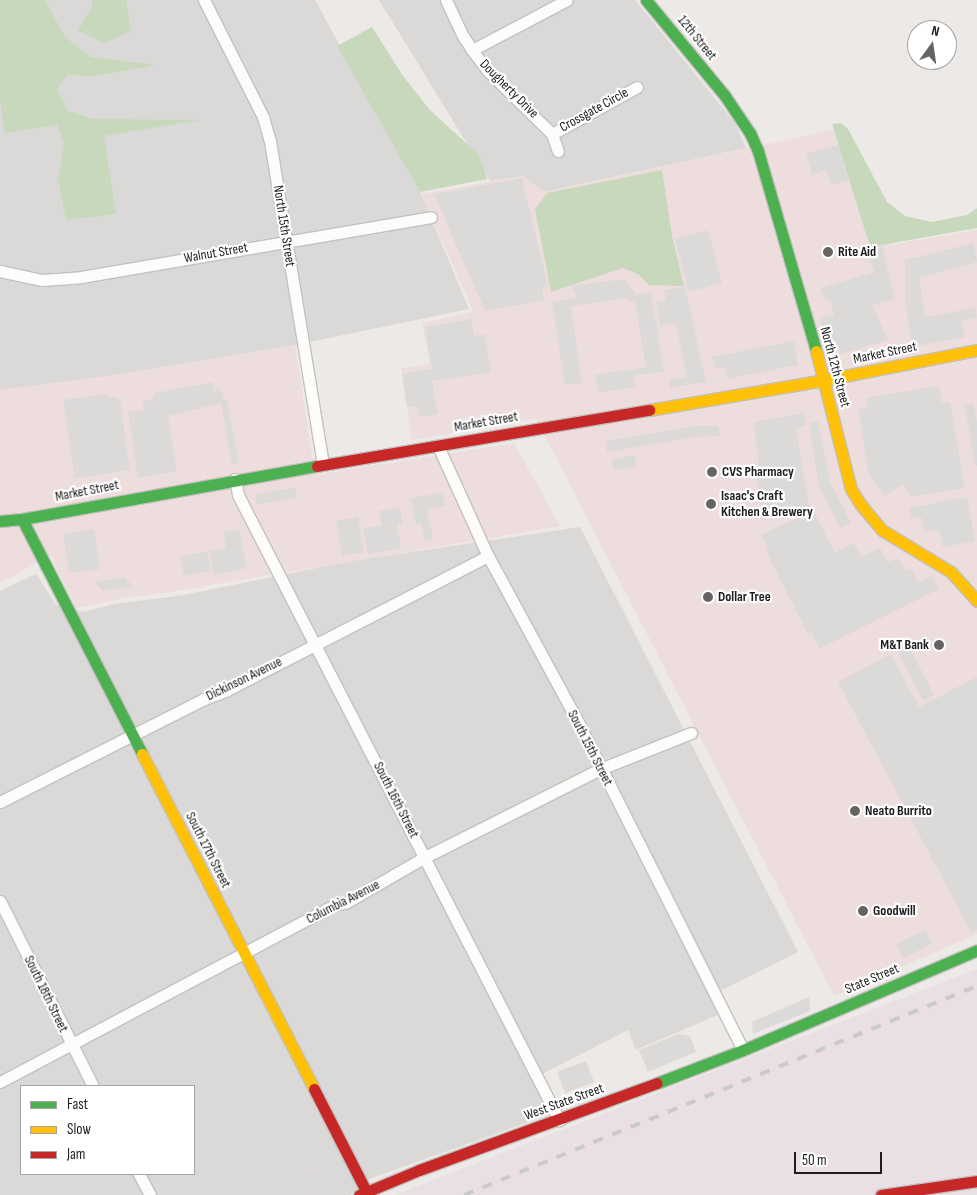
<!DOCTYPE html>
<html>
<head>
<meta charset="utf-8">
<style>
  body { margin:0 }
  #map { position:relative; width:977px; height:1195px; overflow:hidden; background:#ece9e6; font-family:"Sofia Sans Condensed",sans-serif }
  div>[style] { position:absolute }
  .residential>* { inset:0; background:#dbd9d7 }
  .commercial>* { inset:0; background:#eddddc }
  .industrial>* { inset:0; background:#e9dfe5 }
  .forest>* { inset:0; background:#c8d8bd }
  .parking>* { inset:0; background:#dcdad9 }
  .roads { filter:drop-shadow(1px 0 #c3c1c0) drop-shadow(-1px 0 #c3c1c0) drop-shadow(0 1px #c3c1c0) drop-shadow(0 -1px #c3c1c0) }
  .street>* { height:11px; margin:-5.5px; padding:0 5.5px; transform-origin:5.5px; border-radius:5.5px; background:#fcfcfb }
  .fast>* { height:11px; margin:-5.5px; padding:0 5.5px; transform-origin:5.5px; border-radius:5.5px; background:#4caf50 }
  .slow>* { height:11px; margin:-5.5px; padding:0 5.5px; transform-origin:5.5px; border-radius:5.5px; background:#ffc107 }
  .jam>* { height:11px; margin:-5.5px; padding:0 5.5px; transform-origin:5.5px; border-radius:5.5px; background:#c62828 }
  .rail>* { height:4px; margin-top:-2px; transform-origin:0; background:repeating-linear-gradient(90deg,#cacac9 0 10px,transparent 0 20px) }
  .dots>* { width:14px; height:14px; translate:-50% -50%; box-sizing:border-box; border:2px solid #fff; border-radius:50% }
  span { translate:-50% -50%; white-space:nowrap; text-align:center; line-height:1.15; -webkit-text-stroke:4.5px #fff; paint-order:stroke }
  .street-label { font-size:14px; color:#1d1d1d }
  .poi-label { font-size:14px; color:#1d1d1d; font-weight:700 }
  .left { translate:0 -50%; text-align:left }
  .right { translate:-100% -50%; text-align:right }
  .legend { position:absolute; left:20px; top:1085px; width:175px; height:90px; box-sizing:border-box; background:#fff; border:1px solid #a5a5a5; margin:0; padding:6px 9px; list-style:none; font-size:15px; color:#1d1d1d }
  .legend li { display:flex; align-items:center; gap:10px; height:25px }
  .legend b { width:25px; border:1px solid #a5a5a5 }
  .north { position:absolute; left:907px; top:20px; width:50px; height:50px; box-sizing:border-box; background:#fff; border:1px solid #a5a5a5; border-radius:50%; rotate:14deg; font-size:14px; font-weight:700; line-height:20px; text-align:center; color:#1d1d1d }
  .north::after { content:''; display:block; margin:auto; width:18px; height:22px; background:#656463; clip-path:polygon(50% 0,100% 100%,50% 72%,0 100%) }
  .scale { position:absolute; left:794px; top:1152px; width:88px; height:22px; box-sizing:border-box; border:2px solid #1d1d1d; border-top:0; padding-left:6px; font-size:15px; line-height:18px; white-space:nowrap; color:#1d1d1d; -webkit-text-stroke:4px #fff; paint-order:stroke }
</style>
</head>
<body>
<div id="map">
  <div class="residential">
    <div style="clip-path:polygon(0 0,315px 0,421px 194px,469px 309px,295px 345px,108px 376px,0 390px)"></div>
    <div style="clip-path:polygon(379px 0,635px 0,735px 123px,746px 148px,544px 192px,523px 176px,490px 181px)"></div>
    <div style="clip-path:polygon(evenodd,580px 527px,798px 952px,718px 992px,727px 1011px,636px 1050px,628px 1030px,534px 1078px,551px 1114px,369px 1179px,350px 1195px,0 1195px,0 591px,36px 574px,56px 605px,83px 612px,114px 604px,184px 595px,351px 561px,580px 527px,21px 1086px,194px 1086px,194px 1174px,21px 1174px,21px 1086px)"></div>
  </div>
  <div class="commercial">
    <div style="clip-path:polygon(837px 129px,895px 244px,977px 230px,977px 934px,834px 996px,536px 419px,412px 440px,401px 368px,430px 364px,422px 323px,474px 312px,421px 194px,523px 176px,544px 192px)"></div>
    <div style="clip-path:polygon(295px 345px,315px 475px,514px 443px,560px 526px,163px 593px,129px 597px,76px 608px,51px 555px,0 583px,0 390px,108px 376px)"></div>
  </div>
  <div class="industrial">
    <div style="clip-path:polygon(977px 969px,977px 1195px,395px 1195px)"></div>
  </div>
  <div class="forest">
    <div style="clip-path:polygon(0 0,45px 0,65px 37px,91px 57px,155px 65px,90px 77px,68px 74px,57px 90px,68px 111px,94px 119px,200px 120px,104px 136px,116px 214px,66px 220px,58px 179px,64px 144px,57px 125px,4px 133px,0 97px)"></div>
    <div style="clip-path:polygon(92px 0,126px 0,131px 31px,105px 43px,78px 31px,93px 5px)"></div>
    <div style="clip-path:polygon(372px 27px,403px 76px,430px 110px,479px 155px,487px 179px,420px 192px,337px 46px)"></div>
    <div style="clip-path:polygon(841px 123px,848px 129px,887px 202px,905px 216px,932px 222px,967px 215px,977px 208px,977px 228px,870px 247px,832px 124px)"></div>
    <div style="clip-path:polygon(662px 170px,672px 236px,684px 286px,649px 285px,638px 274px,623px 268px,551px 292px,535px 209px,547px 193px)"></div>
  </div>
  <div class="parking">
    <div style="clip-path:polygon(838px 145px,849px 180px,831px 185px,826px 170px,812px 174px,806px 154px)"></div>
    <div style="clip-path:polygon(522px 178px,548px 286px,542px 288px,544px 300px,485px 311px,434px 194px)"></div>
    <div style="clip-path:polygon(708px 230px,722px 283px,689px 292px,675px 239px)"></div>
    <div style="clip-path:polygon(974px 243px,977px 262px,919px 278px,925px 317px,975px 308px,977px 318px,962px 321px,965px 337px,912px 347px,905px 300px,905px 260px)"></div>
    <div style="clip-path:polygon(882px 245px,895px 299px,872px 305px,888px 340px,841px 354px,837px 344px,828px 346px,820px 319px,834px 315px,830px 300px,825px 301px,821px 288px,874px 272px,867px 249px)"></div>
    <div style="clip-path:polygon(624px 279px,636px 295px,651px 292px,664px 371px,633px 376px,635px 387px,598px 393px,595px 375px,646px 367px,635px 303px,626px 298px,571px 306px,582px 383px,565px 385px,552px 302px,578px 298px,571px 286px)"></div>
    <div style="clip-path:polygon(685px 286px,706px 382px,670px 388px,669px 380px,686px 377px,676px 323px,660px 326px,656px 302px,666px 300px,664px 290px)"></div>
    <div style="clip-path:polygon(471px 319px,474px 336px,485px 334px,491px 372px,432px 381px,438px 414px,419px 417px,417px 406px,407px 407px,402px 374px,432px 369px,425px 327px)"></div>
    <div style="clip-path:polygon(794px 341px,798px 365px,727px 379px,725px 367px,715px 369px,712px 357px)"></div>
    <div style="clip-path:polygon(212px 382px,214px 392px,219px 388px,225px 397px,222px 400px,227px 399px,239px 463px,232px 464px,221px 403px,168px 416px,177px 471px,138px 478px,128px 412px,144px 409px,143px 401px,152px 399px,156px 393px)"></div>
    <div style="clip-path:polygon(939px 386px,942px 403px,950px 402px,965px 488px,912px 497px,903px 484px,884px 496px,868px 471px,858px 409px,868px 408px,866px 398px)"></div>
    <div style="clip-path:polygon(107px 394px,108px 398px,116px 397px,120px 400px,130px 470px,75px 478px,63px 400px)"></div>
    <div style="clip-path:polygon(974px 404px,977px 423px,977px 466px,975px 466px,965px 405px)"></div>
    <div style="clip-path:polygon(804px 413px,806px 426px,796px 428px,810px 509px,763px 520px,755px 469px,759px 468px,754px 422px)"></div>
    <div style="clip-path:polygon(818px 421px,830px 482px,851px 523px,840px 528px,819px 486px,809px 423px)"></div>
    <div style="clip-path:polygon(696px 426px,719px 426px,720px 436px,697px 437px,607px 452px,606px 441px)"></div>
    <div style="clip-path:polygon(635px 455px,636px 466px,614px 470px,611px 460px)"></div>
    <div style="clip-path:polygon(295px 487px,297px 497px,257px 505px,255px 495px)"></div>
    <div style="clip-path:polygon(442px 493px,445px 506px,427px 509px,433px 539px,425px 540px,422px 524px,416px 525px,411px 498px)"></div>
    <div style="clip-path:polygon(967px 497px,975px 541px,943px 547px,939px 530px,924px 532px,921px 517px,911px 519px,909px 508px)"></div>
    <div style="clip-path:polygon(400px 508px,403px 524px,397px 525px,401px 548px,368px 554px,363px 529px,382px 525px,379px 511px)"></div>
    <div style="clip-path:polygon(813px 510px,835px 553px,854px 543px,861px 557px,880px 548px,888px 562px,898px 558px,905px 570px,911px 568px,918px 582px,932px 576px,939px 589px,819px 649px,811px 632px,808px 634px,766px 551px,768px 549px,761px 535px)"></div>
    <div style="clip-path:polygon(358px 517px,364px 552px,342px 556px,336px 521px)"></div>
    <div style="clip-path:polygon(94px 529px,100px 569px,69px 573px,63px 534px)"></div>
    <div style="clip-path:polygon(239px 529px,247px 568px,214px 575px,209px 551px,226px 548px,223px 532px)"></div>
    <div style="clip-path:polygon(207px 551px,211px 571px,184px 576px,180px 557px)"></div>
    <div style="clip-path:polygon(124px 577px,133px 586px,103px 591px,94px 582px)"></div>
    <div style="clip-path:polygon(905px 639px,934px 695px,923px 701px,894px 644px)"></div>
    <div style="clip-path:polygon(891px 654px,919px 707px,977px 677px,977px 929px,971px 932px,838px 682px)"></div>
    <div style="clip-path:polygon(58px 721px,71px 748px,41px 763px,27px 737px)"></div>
    <div style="clip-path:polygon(925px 930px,932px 944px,903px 958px,896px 944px)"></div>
    <div style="clip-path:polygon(809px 997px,810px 1011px,753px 1034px,752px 1022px)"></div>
    <div style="clip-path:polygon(678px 1034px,690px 1036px,696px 1052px,648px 1072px,639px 1050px)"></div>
    <div style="clip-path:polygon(586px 1061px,594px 1082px,565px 1093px,557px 1072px)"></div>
    <div style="clip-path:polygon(308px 1168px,314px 1180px,308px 1186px,313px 1195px,264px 1195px,261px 1189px)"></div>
  </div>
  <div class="roads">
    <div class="street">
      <div style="left:204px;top:0;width:131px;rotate:63.2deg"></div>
      <div style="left:263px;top:117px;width:25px;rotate:74deg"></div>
      <div style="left:270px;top:141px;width:328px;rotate:80.7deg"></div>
      <div style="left:446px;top:0;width:40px;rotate:65deg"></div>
      <div style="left:463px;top:36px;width:17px;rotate:57deg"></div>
      <div style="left:472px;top:50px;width:26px;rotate:53deg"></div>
      <div style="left:488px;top:71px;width:90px;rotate:44.5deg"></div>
      <div style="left:552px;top:134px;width:18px;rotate:71deg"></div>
      <div style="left:472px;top:50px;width:107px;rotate:-27.8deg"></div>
      <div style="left:552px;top:134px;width:97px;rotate:-28.9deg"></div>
      <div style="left:0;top:271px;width:43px;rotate:12.1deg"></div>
      <div style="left:42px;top:280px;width:39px;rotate:-4deg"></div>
      <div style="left:81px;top:277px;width:355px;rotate:-9.7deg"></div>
      <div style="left:438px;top:446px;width:121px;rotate:65.6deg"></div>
      <div style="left:488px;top:556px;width:184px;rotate:61.5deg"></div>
      <div style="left:576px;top:718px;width:372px;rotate:63.3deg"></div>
      <div style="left:235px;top:479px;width:16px;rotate:79deg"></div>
      <div style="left:238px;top:495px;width:703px;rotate:62.81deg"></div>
      <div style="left:0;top:802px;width:229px;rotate:-26.8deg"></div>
      <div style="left:204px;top:699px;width:25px;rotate:-21deg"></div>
      <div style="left:227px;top:690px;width:293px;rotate:-27.2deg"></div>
      <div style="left:0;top:901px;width:207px;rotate:63.3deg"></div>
      <div style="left:0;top:1082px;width:378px;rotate:-27.9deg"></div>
      <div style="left:334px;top:905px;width:13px;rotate:-13deg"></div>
      <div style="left:347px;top:902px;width:90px;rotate:-30deg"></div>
      <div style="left:425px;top:857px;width:196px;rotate:-26.7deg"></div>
      <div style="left:600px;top:769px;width:98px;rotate:-21.6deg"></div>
      <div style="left:139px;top:1174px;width:24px;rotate:62deg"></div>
    </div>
    <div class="fast">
      <div style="left:646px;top:0;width:124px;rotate:50.5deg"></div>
      <div style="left:725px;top:96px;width:45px;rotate:56deg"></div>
      <div style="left:750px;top:133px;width:20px;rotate:66deg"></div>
      <div style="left:758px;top:151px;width:208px;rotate:73.8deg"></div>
      <div style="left:22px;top:519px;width:264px;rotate:62.9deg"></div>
      <div style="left:0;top:521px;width:22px;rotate:-5deg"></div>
      <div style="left:22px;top:519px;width:300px;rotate:-10.2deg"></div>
      <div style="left:657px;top:1083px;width:92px;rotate:-21deg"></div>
      <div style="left:743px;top:1050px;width:254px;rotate:-23.1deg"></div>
    </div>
    <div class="slow">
      <div style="left:816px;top:351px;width:142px;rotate:75.8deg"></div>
      <div style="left:851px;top:489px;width:19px;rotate:58deg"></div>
      <div style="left:861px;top:505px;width:33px;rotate:50deg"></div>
      <div style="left:882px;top:530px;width:81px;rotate:31.3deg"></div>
      <div style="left:951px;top:572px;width:39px;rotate:48deg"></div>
      <div style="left:649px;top:410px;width:178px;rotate:-9.7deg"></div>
      <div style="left:824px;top:380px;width:156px;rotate:-11.1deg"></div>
      <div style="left:142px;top:754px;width:377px;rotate:62.8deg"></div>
    </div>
    <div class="jam">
      <div style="left:317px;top:466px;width:337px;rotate:-9.6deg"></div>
      <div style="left:314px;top:1089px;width:119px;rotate:63deg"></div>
      <div style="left:359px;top:1195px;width:65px;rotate:-22.6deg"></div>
      <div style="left:419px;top:1170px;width:253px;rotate:-20.1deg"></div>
      <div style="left:881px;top:1195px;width:97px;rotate:-8.3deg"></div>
    </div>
  </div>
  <div class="rail">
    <div style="left:464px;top:1195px;width:554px;rotate:-22.17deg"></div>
  </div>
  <div class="dots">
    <div style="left:828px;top:252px;background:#656463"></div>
    <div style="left:712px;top:472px;background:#656463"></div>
    <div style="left:711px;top:504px;background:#656463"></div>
    <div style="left:708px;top:597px;background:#656463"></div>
    <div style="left:939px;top:645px;background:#656463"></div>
    <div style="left:855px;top:811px;background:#656463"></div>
    <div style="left:863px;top:911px;background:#656463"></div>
  </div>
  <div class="street-label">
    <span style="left:697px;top:38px;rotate:51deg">12th Street</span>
    <span style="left:509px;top:89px;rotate:45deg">Dougherty Drive</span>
    <span style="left:594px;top:110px;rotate:-29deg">Crossgate Circle</span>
    <span style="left:284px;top:226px;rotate:81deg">North 15th Street</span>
    <span style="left:216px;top:253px;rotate:-10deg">Walnut Street</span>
    <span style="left:885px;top:353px;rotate:-12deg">Market Street</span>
    <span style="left:835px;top:367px;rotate:75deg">North 12th Street</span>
    <span style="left:486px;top:422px;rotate:-10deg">Market Street</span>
    <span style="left:87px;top:491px;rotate:-11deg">Market Street</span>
    <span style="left:244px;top:679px;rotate:-26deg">Dickinson Avenue</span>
    <span style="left:590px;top:748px;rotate:63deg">South 15th Street</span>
    <span style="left:396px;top:800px;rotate:63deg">South 16th Street</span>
    <span style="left:208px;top:850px;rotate:63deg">South 17th Street</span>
    <span style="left:343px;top:902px;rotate:-27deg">Columbia Avenue</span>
    <span style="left:872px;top:979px;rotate:-23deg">State Street</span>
    <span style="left:46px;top:994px;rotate:64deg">South 18th Street</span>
    <span style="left:564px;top:1102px;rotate:-20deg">West State Street</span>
  </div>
  <div class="poi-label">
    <span class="left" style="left:838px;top:252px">Rite Aid</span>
    <span class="left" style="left:722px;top:472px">CVS Pharmacy</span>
    <span class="left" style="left:721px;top:504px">Isaac's Craft<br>Kitchen &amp; Brewery</span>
    <span class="left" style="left:718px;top:597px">Dollar Tree</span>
    <span class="right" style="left:929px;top:645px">M&amp;T Bank</span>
    <span class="left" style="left:865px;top:811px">Neato Burrito</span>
    <span class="left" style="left:873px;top:911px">Goodwill</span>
  </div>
  <ul class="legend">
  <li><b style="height:6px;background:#4caf50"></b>Fast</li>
  <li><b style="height:6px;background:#ffc107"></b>Slow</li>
  <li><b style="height:6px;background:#c62828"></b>Jam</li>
  </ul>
  <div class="north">N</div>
  <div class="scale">50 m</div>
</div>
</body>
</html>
